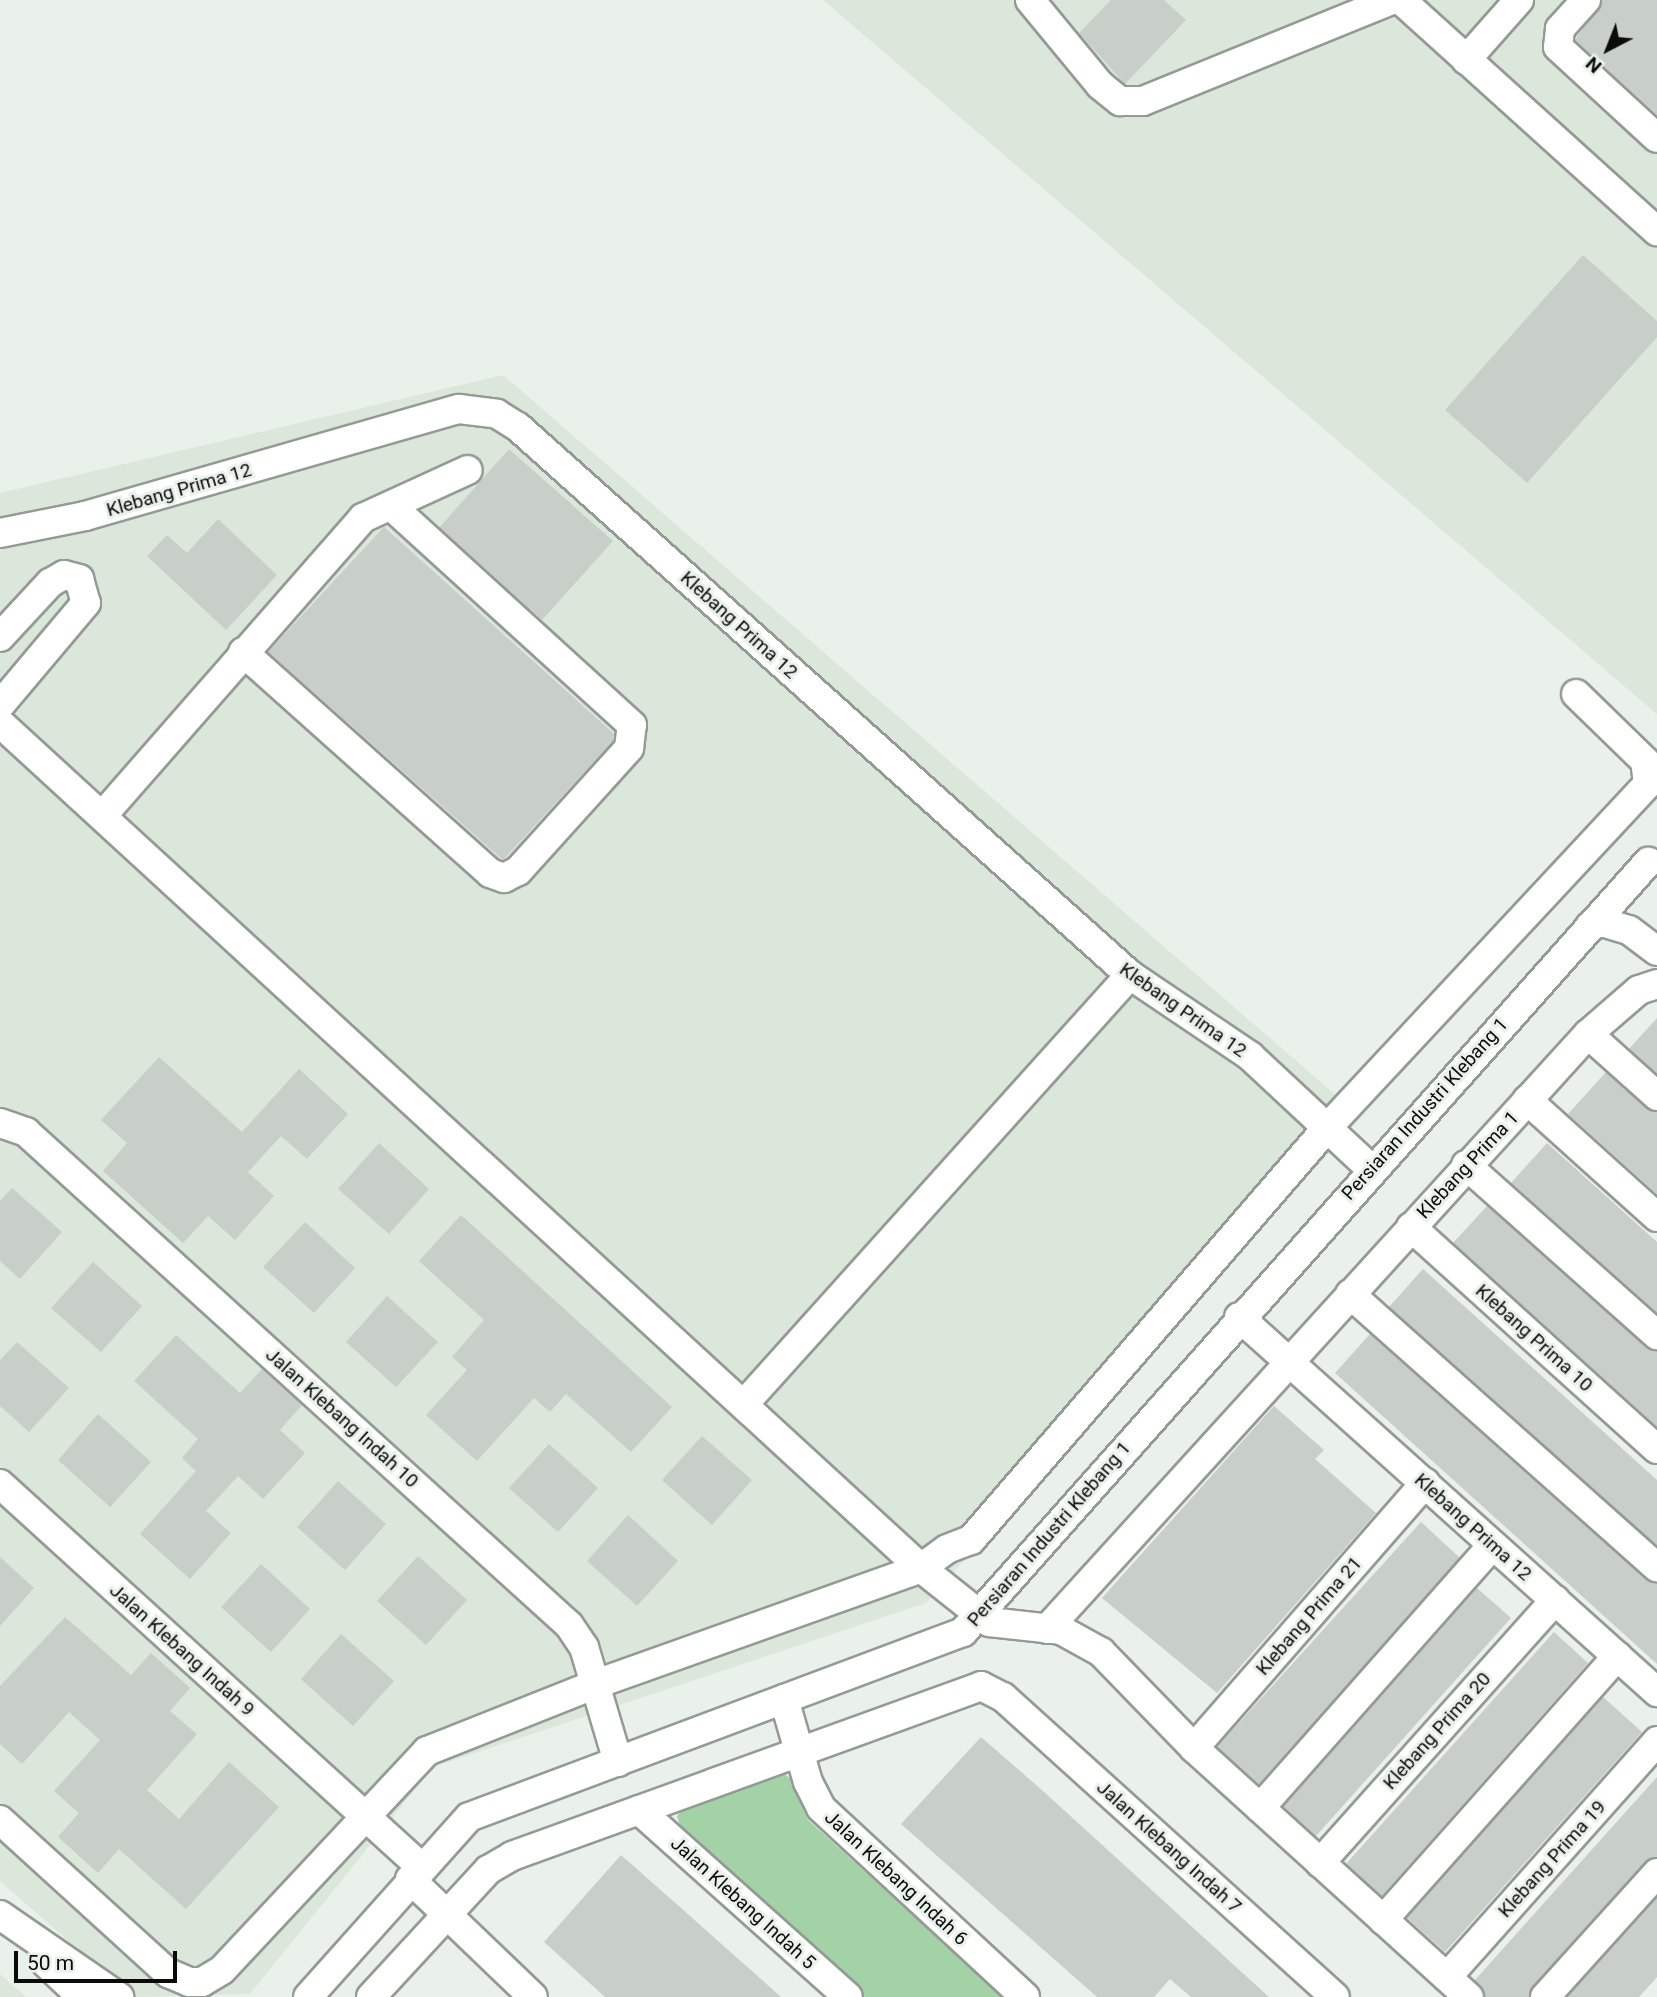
<!DOCTYPE html>
<html>
<head>
<meta charset="utf-8">
<style>
  body { margin:0 }
  #map { position:relative; width:1657px; height:1997px; overflow:hidden; background:#eaf0ea; font-family:Roboto,sans-serif }
  div>[style] { position:absolute }
  .built>* { inset:0; background:#dbe7db }
  .green>* { inset:0; background:#a3d2a6 }
  .building>* { inset:0; background:#c8cec8 }
  .roads { filter:drop-shadow(2px 0 #949a94) drop-shadow(-2px 0 #949a94) drop-shadow(0 2px #949a94) drop-shadow(0 -2px #949a94) }
  .minor>* { height:28px; margin:-14px; padding:0 14px; transform-origin:14px; border-radius:14px; background:#fff }
  span { translate:-50% -50%; white-space:nowrap; text-align:center; line-height:1.15; -webkit-text-stroke:6px #eaf0ea; paint-order:stroke }
  .street-label { font-size:19px; color:#0a0c0a }
  .north { position:absolute; left:1573px; top:14px; width:70px; height:70px; -webkit-text-stroke:5px #eaf0ea; paint-order:stroke; rotate:222deg; font-size:19px; font-weight:700; line-height:28px; text-align:center; color:#0a0c0a }
  .north::after { content:''; display:block; margin:auto; width:24px; height:32px; background:#0a0c0a; clip-path:polygon(50% 0,100% 100%,50% 72%,0 100%) }
  .scale { position:absolute; left:14px; top:1951px; width:163px; height:32px; box-sizing:border-box; border:4px solid #0a0c0a; border-top:0; padding-left:9px; font-size:21px; line-height:24px; white-space:nowrap; color:#0a0c0a; -webkit-text-stroke:5px #eaf0ea; paint-order:stroke }
</style>
</head>
<body>
<div id="map">
  <div class="built">
    <div style="clip-path:polygon(823px 0,1657px 0,1657px 714px)"></div>
    <div style="clip-path:polygon(503px 375px,1361px 1117px,926px 1603px,433px 1767px,250px 1994px,132px 1997px,0 1881px,0 493px)"></div>
    <div style="clip-path:polygon(0 1974px,26px 1997px,0 1997px)"></div>
  </div>
  <div class="green">
    <div style="clip-path:polygon(775px 1768px,790px 1778px,808px 1820px,1003px 1997px,865px 1997px,682px 1833px,677px 1816px,686px 1805px)"></div>
  </div>
  <div class="building">
    <div style="clip-path:polygon(1111px 0,1164px 0,1186px 20px,1125px 84px,1079px 33px)"></div>
    <div style="clip-path:polygon(1602px 0,1657px 0,1657px 115px,1575px 40px)"></div>
    <div style="clip-path:polygon(1583px 255px,1657px 321px,1657px 337px,1527px 483px,1445px 410px)"></div>
    <div style="clip-path:polygon(509px 449px,613px 541px,542px 620px,439px 528px)"></div>
    <div style="clip-path:polygon(218px 519px,277px 575px,226px 630px,147px 556px,167px 535px,187px 553px)"></div>
    <div style="clip-path:polygon(384px 527px,614px 734px,613px 741px,503px 860px,268px 652px)"></div>
    <div style="clip-path:polygon(1657px 1018px,1657px 1074px,1629px 1049px)"></div>
    <div style="clip-path:polygon(159px 1057px,242px 1132px,299px 1069px,348px 1114px,307px 1159px,281px 1136px,248px 1172px,274px 1196px,235px 1240px,208px 1216px,183px 1243px,103px 1171px,127px 1143px,101px 1120px)"></div>
    <div style="clip-path:polygon(1606px 1072px,1646px 1108px,1657px 1112px,1657px 1194px,1568px 1114px)"></div>
    <div style="clip-path:polygon(379px 1143px,429px 1189px,389px 1234px,338px 1189px)"></div>
    <div style="clip-path:polygon(1547px 1143px,1657px 1242px,1657px 1313px,1511px 1183px)"></div>
    <div style="clip-path:polygon(12px 1188px,62px 1232px,20px 1279px,0 1261px,0 1201px)"></div>
    <div style="clip-path:polygon(1487px 1206px,1646px 1347px,1657px 1351px,1657px 1427px,1453px 1243px)"></div>
    <div style="clip-path:polygon(461px 1215px,672px 1407px,631px 1452px,566px 1394px,550px 1412px,534px 1398px,477px 1461px,426px 1415px,467px 1370px,452px 1357px,484px 1320px,419px 1261px)"></div>
    <div style="clip-path:polygon(305px 1222px,355px 1268px,314px 1313px,263px 1267px)"></div>
    <div style="clip-path:polygon(93px 1262px,142px 1306px,101px 1352px,51px 1308px)"></div>
    <div style="clip-path:polygon(1423px 1269px,1657px 1480px,1657px 1546px,1389px 1307px)"></div>
    <div style="clip-path:polygon(387px 1296px,438px 1342px,396px 1387px,346px 1342px)"></div>
    <div style="clip-path:polygon(1370px 1334px,1646px 1580px,1657px 1584px,1657px 1664px,1335px 1373px)"></div>
    <div style="clip-path:polygon(176px 1335px,240px 1393px,262px 1369px,302px 1405px,280px 1430px,305px 1453px,263px 1499px,238px 1476px,206px 1511px,231px 1533px,190px 1579px,140px 1534px,196px 1471px,182px 1458px,198px 1439px,134px 1381px)"></div>
    <div style="clip-path:polygon(17px 1342px,69px 1388px,29px 1432px,0 1406px,0 1360px)"></div>
    <div style="clip-path:polygon(1274px 1406px,1324px 1450px,1315px 1459px,1376px 1513px,1217px 1693px,1102px 1598px)"></div>
    <div style="clip-path:polygon(98px 1414px,151px 1462px,110px 1507px,58px 1460px)"></div>
    <div style="clip-path:polygon(702px 1436px,752px 1480px,712px 1525px,662px 1480px)"></div>
    <div style="clip-path:polygon(549px 1444px,598px 1488px,558px 1532px,509px 1488px)"></div>
    <div style="clip-path:polygon(338px 1481px,386px 1524px,345px 1570px,297px 1527px)"></div>
    <div style="clip-path:polygon(628px 1515px,678px 1561px,637px 1606px,587px 1561px)"></div>
    <div style="clip-path:polygon(1421px 1522px,1460px 1558px,1259px 1784px,1217px 1747px)"></div>
    <div style="clip-path:polygon(418px 1556px,467px 1600px,426px 1645px,377px 1601px)"></div>
    <div style="clip-path:polygon(0 1557px,34px 1588px,0 1626px)"></div>
    <div style="clip-path:polygon(261px 1564px,310px 1609px,271px 1652px,221px 1607px)"></div>
    <div style="clip-path:polygon(1477px 1588px,1511px 1618px,1316px 1836px,1283px 1807px)"></div>
    <div style="clip-path:polygon(65px 1617px,131px 1675px,151px 1653px,190px 1688px,170px 1711px,197px 1734px,147px 1790px,179px 1819px,229px 1762px,279px 1807px,186px 1909px,119px 1849px,98px 1873px,58px 1837px,79px 1813px,54px 1791px,100px 1740px,69px 1712px,22px 1764px,0 1744px,0 1686px)"></div>
    <div style="clip-path:polygon(1554px 1632px,1588px 1663px,1382px 1896px,1346px 1864px)"></div>
    <div style="clip-path:polygon(341px 1634px,394px 1681px,353px 1726px,301px 1679px)"></div>
    <div style="clip-path:polygon(1603px 1697px,1642px 1732px,1445px 1952px,1407px 1918px)"></div>
    <div style="clip-path:polygon(981px 1737px,1043px 1791px,1269px 1997px,1191px 1997px,1170px 1979px,1154px 1997px,1097px 1997px,901px 1824px)"></div>
    <div style="clip-path:polygon(1657px 1777px,1657px 1857px,1645px 1862px,1533px 1986px,1529px 1997px,1485px 1997px,1475px 1980px)"></div>
    <div style="clip-path:polygon(621px 1855px,681px 1908px,781px 1997px,605px 1997px,544px 1942px)"></div>
    <div style="clip-path:polygon(1657px 1898px,1657px 1977px,1639px 1997px,1567px 1997px)"></div>
  </div>
  <div class="roads">
    <div class="minor">
      <div style="left:1030px;top:0;width:110px;rotate:50.5deg"></div>
      <div style="left:1100px;top:85px;width:26px;rotate:39deg"></div>
      <div style="left:1120px;top:101px;width:23px"></div>
      <div style="left:1143px;top:101px;width:269px;rotate:-22.1deg"></div>
      <div style="left:1401px;top:0;width:345px;rotate:42.1deg"></div>
      <div style="left:1586px;top:0;width:39px;rotate:132deg"></div>
      <div style="left:1560px;top:29px;width:18px;rotate:96deg"></div>
      <div style="left:1558px;top:47px;width:134px;rotate:42.6deg"></div>
      <div style="left:1466px;top:60px;width:80px;rotate:-48.5deg"></div>
      <div style="left:0;top:533px;width:87px;rotate:-11.3deg"></div>
      <div style="left:85px;top:516px;width:389px;rotate:-16deg"></div>
      <div style="left:459px;top:409px;width:38px;rotate:7deg"></div>
      <div style="left:497px;top:414px;width:25px;rotate:32deg"></div>
      <div style="left:518px;top:427px;width:821px;rotate:41.84deg"></div>
      <div style="left:1130px;top:975px;width:145px;rotate:34deg"></div>
      <div style="left:1250px;top:1056px;width:166px;rotate:43deg"></div>
      <div style="left:0;top:637px;width:74px;rotate:-47.2deg"></div>
      <div style="left:50px;top:583px;width:16px;rotate:-30deg"></div>
      <div style="left:64px;top:575px;width:16px;rotate:15deg"></div>
      <div style="left:79px;top:579px;width:25px;rotate:74deg"></div>
      <div style="left:86px;top:603px;width:133px;rotate:130.1deg"></div>
      <div style="left:243px;top:652px;width:331px;rotate:41.8deg"></div>
      <div style="left:490px;top:873px;width:15px;rotate:20deg"></div>
      <div style="left:504px;top:878px;width:16px;rotate:-27deg"></div>
      <div style="left:518px;top:871px;width:166px;rotate:-47.9deg"></div>
      <div style="left:629px;top:748px;width:23px;rotate:-83deg"></div>
      <div style="left:632px;top:725px;width:326px;rotate:-137.7deg"></div>
      <div style="left:0;top:723px;width:1250px;rotate:42.54deg"></div>
      <div style="left:921px;top:1568px;width:87px;rotate:38.5deg"></div>
      <div style="left:989px;top:1622px;width:72px;rotate:6.3deg"></div>
      <div style="left:1061px;top:1630px;width:46px;rotate:28.8deg"></div>
      <div style="left:1101px;top:1652px;width:134px;rotate:45.9deg"></div>
      <div style="left:1194px;top:1748px;width:371px;rotate:42.2deg"></div>
      <div style="left:103px;top:815px;width:395px;rotate:-48.8deg"></div>
      <div style="left:363px;top:518px;width:115px;rotate:-24.6deg"></div>
      <div style="left:1590px;top:926px;width:13px;rotate:-18deg"></div>
      <div style="left:1602px;top:922px;width:28px;rotate:17deg"></div>
      <div style="left:1629px;top:930px;width:35px;rotate:37deg"></div>
      <div style="left:1588px;top:1034px;width:93px;rotate:41.9deg"></div>
      <div style="left:1527px;top:1100px;width:175px;rotate:42deg"></div>
      <div style="left:0;top:1123px;width:28px;rotate:19deg"></div>
      <div style="left:26px;top:1132px;width:733px;rotate:42.24deg"></div>
      <div style="left:569px;top:1625px;width:27px;rotate:56deg"></div>
      <div style="left:584px;top:1647px;width:120px;rotate:73.5deg"></div>
      <div style="left:1466px;top:1165px;width:256px;rotate:41.7deg"></div>
      <div style="left:1411px;top:1227px;width:331px;rotate:42.1deg"></div>
      <div style="left:1350px;top:1294px;width:411px;rotate:41.7deg"></div>
      <div style="left:1239px;top:1317px;width:562px;rotate:41.9deg"></div>
      <div style="left:745px;top:1403px;width:576px;rotate:-48.03deg"></div>
      <div style="left:0;top:1484px;width:569px;rotate:42.29deg"></div>
      <div style="left:1047px;top:1629px;width:804px;rotate:-47.72deg"></div>
      <div style="left:1588px;top:1034px;width:67px;rotate:-40.8deg"></div>
      <div style="left:1639px;top:990px;width:19px;rotate:-18deg"></div>
      <div style="left:784px;top:1699px;width:86px;rotate:73.9deg"></div>
      <div style="left:808px;top:1782px;width:29px;rotate:63deg"></div>
      <div style="left:821px;top:1808px;width:278px;rotate:42.8deg"></div>
      <div style="left:1194px;top:1748px;width:352px;rotate:-48.9deg"></div>
      <div style="left:1260px;top:1808px;width:351px;rotate:-48.5deg"></div>
      <div style="left:639px;top:1810px;width:280px;rotate:41.8deg"></div>
      <div style="left:0;top:1820px;width:227px;rotate:42.3deg"></div>
      <div style="left:168px;top:1973px;width:23px;rotate:23deg"></div>
      <div style="left:189px;top:1982px;width:13px"></div>
      <div style="left:202px;top:1982px;width:23px;rotate:-31deg"></div>
      <div style="left:222px;top:1970px;width:300px;rotate:-46.9deg"></div>
      <div style="left:427px;top:1751px;width:182px;rotate:-21.6deg"></div>
      <div style="left:596px;top:1684px;width:345px;rotate:-19.6deg"></div>
      <div style="left:921px;top:1568px;width:32px;rotate:-36deg"></div>
      <div style="left:947px;top:1549px;width:26px;rotate:-21deg"></div>
      <div style="left:971px;top:1540px;width:544px;rotate:-49.17deg"></div>
      <div style="left:1327px;top:1128px;width:471px;rotate:-47deg"></div>
      <div style="left:1648px;top:784px;width:23px;rotate:-97deg"></div>
      <div style="left:1645px;top:761px;width:96px;rotate:-135.8deg"></div>
      <div style="left:1320px;top:1863px;width:353px;rotate:-48.2deg"></div>
      <div style="left:410px;top:1879px;width:170px;rotate:43.8deg"></div>
      <div style="left:0;top:1915px;width:145px;rotate:34.6deg"></div>
      <div style="left:1383px;top:1920px;width:353px;rotate:-48.4deg"></div>
      <div style="left:46px;top:1963px;width:50px;rotate:43.4deg"></div>
      <div style="left:1447px;top:1977px;width:316px;rotate:-48.3deg"></div>
      <div style="left:308px;top:1997px;width:241px;rotate:-48.2deg"></div>
      <div style="left:469px;top:1817px;width:528px;rotate:-20.53deg"></div>
      <div style="left:963px;top:1632px;width:1031px;rotate:-48.34deg"></div>
      <div style="left:371px;top:1997px;width:173px;rotate:-47.3deg"></div>
      <div style="left:488px;top:1870px;width:28px;rotate:-30deg"></div>
      <div style="left:512px;top:1856px;width:499px;rotate:-19.9deg"></div>
      <div style="left:981px;top:1686px;width:25px;rotate:27deg"></div>
      <div style="left:1003px;top:1697px;width:447px;rotate:42.1deg"></div>
      <div style="left:1545px;top:1997px;width:167px;rotate:-47.9deg"></div>
    </div>
  </div>
  <div class="street-label">
    <span style="left:179px;top:490px;rotate:-16deg">Klebang Prima 12</span>
    <span style="left:739px;top:625px;rotate:42deg">Klebang Prima 12</span>
    <span style="left:1183px;top:1010px;rotate:35deg">Klebang Prima 12</span>
    <span style="left:1425px;top:1109px;rotate:-48deg">Persiaran Industri Klebang 1</span>
    <span style="left:1468px;top:1165px;rotate:-47deg">Klebang Prima 1</span>
    <span style="left:1534px;top:1338px;rotate:42deg">Klebang Prima 10</span>
    <span style="left:342px;top:1418px;rotate:42deg">Jalan Klebang Indah 10</span>
    <span style="left:1473px;top:1527px;rotate:42deg">Klebang Prima 12</span>
    <span style="left:1049px;top:1534px;rotate:-49deg">Persiaran Industri Klebang 1</span>
    <span style="left:1309px;top:1616px;rotate:-49deg">Klebang Prima 21</span>
    <span style="left:182px;top:1650px;rotate:42deg">Jalan Klebang Indah 9</span>
    <span style="left:1437px;top:1731px;rotate:-48deg">Klebang Prima 20</span>
    <span style="left:1169px;top:1847px;rotate:42deg">Jalan Klebang Indah 7</span>
    <span style="left:1552px;top:1859px;rotate:-48deg">Klebang Prima 19</span>
    <span style="left:896px;top:1878px;rotate:43deg">Jalan Klebang Indah 6</span>
    <span style="left:743px;top:1903px;rotate:42deg">Jalan Klebang Indah 5</span>
  </div>
  <div class="north">N</div>
  <div class="scale">50 m</div>
</div>
</body>
</html>
